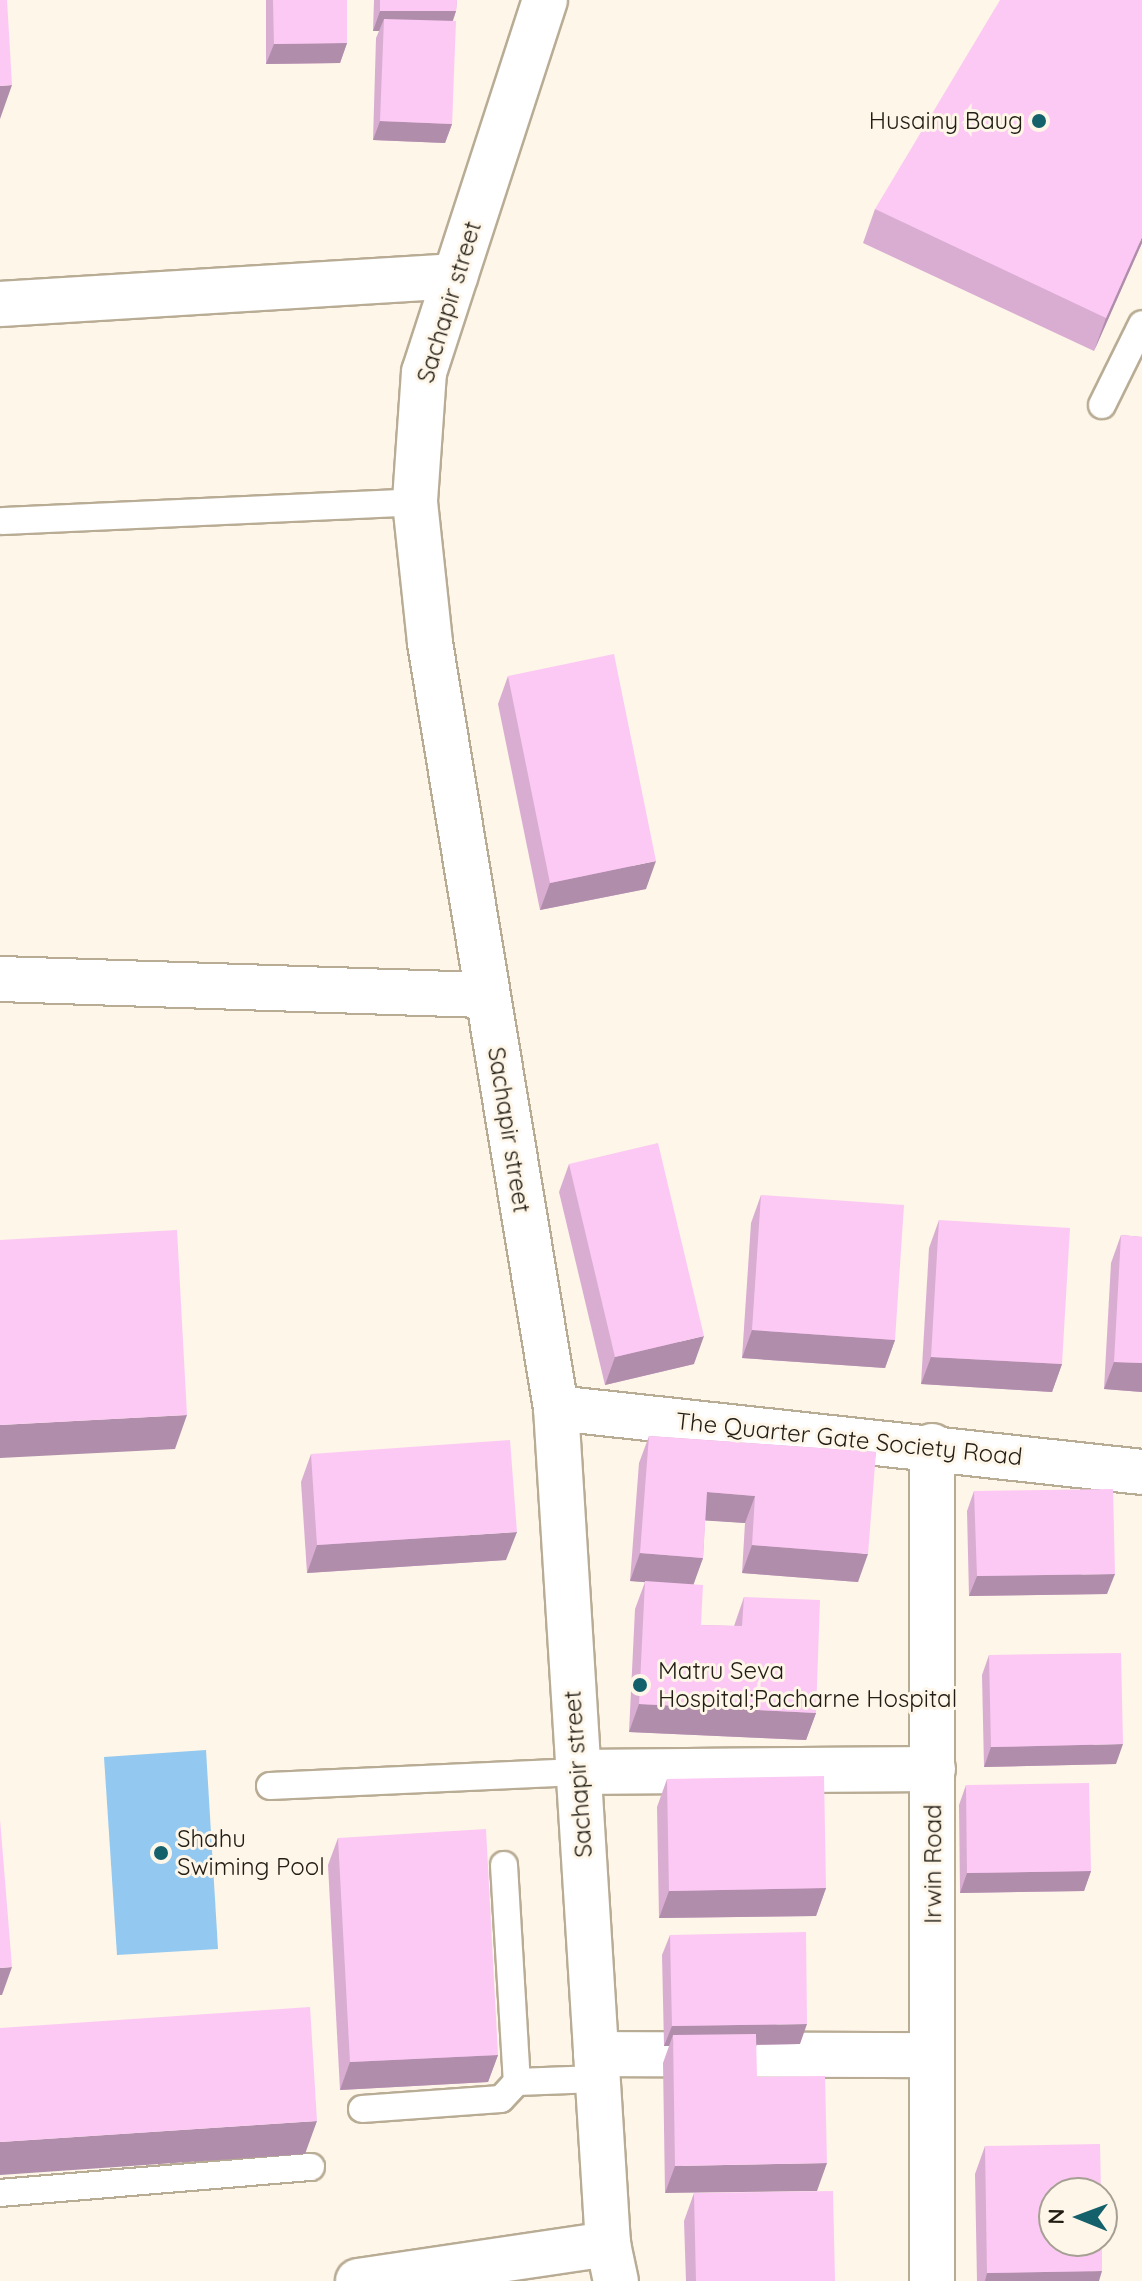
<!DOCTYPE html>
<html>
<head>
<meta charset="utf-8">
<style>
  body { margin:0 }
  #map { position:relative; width:1142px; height:2281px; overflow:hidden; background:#fef6e8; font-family:Quicksand,sans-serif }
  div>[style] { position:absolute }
  .water>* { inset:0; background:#93c9f0 }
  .roads { filter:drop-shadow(2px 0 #b9ac95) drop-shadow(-2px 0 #b9ac95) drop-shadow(0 2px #b9ac95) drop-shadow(0 -2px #b9ac95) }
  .service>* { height:26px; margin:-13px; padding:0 13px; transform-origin:13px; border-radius:13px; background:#fff }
  .minor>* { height:44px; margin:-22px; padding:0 22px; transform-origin:22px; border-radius:22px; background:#fff }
  .tertiary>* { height:44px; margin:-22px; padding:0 22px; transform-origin:22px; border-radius:22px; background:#fff }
  .wall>* { inset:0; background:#d9add2 }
  .shaded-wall>* { inset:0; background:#b08dab }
  .building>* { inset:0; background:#fcc9f4 }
  .dots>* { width:22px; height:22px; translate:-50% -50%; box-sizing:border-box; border:4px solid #fef6e8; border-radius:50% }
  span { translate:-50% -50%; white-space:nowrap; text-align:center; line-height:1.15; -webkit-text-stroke:6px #fef6e8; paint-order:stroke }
  .poi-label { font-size:24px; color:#211c14 }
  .right { translate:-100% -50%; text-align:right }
  .left { translate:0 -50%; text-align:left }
  .street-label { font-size:24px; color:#211c14 }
  .north { position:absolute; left:1038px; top:2177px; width:80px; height:80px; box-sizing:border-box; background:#fef6e8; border:2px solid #a69f93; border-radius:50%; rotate:271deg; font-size:22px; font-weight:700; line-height:32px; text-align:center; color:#211c14 }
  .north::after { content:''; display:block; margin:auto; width:28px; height:36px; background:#14616c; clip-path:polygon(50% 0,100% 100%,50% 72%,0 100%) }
</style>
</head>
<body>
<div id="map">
  <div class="water">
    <div style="clip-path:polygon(206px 1750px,218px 1949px,117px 1955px,104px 1757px)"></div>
  </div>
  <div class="roads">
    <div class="service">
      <div style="left:1102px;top:405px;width:90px;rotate:-63.7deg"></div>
      <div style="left:2px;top:521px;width:413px;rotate:-2.6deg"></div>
      <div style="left:270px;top:1786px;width:308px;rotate:-2.6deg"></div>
      <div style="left:504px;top:1865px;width:217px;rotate:86.6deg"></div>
      <div style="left:362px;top:2109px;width:139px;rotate:-4.1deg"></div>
      <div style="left:501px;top:2099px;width:23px;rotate:-47deg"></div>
      <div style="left:517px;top:2082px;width:80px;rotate:-2.1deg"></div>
      <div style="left:0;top:2193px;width:312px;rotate:-4.8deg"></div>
    </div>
    <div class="minor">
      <div style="left:0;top:304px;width:456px;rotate:-3.5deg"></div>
      <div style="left:0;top:979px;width:487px;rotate:1.9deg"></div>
      <div style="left:556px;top:1408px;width:589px;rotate:6.23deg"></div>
      <div style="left:578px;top:1772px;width:355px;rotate:-0.5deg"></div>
      <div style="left:596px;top:2054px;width:336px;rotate:0.2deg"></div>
      <div style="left:358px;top:2281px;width:253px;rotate:-8.4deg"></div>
      <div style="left:932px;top:2281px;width:835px;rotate:-90deg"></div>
    </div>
    <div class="tertiary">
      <div style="left:545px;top:0;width:391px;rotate:108deg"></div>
      <div style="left:424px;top:372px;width:130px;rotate:94deg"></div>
      <div style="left:415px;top:502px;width:142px;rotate:83.9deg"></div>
      <div style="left:430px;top:643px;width:775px;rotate:80.65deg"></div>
      <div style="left:556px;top:1408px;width:838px;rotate:86.44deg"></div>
      <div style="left:608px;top:2244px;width:38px;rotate:78deg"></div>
    </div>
  </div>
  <div class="wall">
    <div style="clip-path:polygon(266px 0,347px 0,347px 43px,340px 63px,266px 64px)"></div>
    <div style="clip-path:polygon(374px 0,457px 0,456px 11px,453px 21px,452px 124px,445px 143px,373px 140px,376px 38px,379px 31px,373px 31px)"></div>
    <div style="clip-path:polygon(875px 209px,1142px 243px,1094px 351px,863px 243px)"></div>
    <div style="clip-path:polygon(508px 676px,646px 889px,540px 910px,498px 704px)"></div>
    <div style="clip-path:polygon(569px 1164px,694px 1364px,605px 1385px,559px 1192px)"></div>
    <div style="clip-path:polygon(761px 1195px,895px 1340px,885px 1368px,742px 1358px,751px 1223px)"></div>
    <div style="clip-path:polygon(939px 1220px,1062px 1364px,1052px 1392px,921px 1384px,929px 1248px)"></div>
    <div style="clip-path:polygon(1121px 1235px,1142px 1237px,1142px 1392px,1104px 1389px,1111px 1263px)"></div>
    <div style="clip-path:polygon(649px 1436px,876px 1452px,858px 1582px,742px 1573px,745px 1523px,705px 1520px,703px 1558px,693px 1584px,701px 1625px,734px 1626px,744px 1597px,816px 1713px,806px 1740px,629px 1732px,635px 1609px,645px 1582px,630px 1581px,639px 1463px)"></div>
    <div style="clip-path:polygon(311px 1454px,506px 1560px,307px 1573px,301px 1482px)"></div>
    <div style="clip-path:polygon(974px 1491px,1107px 1594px,969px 1596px,967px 1511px)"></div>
    <div style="clip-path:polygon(989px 1655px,1116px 1764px,984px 1767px,982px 1675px)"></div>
    <div style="clip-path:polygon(667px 1779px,826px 1888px,816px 1916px,659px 1918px,657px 1807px)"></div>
    <div style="clip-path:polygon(966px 1785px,1091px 1871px,1084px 1891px,960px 1893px,959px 1805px)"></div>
    <div style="clip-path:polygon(338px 1838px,498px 2055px,488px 2082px,340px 2090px,328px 1865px)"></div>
    <div style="clip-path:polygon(670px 1935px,800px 2044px,757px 2045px,665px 2193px,663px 2063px,669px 2046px,664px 2046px,662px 1955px)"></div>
    <div style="clip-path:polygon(985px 2146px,1099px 2281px,977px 2281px,975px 2174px)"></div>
    <div style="clip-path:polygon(694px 2193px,835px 2281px,686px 2281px,684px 2221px)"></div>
  </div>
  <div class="shaded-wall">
    <div style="clip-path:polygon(380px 11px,456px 11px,449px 31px,384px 19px,379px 31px,373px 31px)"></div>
    <div style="clip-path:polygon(347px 43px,340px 63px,266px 64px,274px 44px)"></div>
    <div style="clip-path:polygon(12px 85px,0 119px,0 86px)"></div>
    <div style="clip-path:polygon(380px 121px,452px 124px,445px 143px,373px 140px)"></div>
    <div style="clip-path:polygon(1142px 237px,1142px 243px,1094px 351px,1106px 318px)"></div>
    <div style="clip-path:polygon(656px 861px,646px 889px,540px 910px,550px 883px)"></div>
    <div style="clip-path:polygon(752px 1330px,895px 1340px,885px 1368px,742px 1358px)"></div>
    <div style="clip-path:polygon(704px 1336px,694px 1364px,605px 1385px,615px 1357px)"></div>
    <div style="clip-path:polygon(931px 1357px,1062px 1364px,1052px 1392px,921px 1384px)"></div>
    <div style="clip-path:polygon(1114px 1362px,1142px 1363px,1142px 1392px,1104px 1389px)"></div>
    <div style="clip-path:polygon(187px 1415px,175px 1449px,0 1458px,0 1425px)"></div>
    <div style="clip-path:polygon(707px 1492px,755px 1496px,745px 1523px,697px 1520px)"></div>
    <div style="clip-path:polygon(517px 1532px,506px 1560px,307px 1573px,317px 1545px)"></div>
    <div style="clip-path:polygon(752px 1545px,868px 1554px,858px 1582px,742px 1573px)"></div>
    <div style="clip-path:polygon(640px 1553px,703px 1558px,693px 1586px,630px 1581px)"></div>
    <div style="clip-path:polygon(1115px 1574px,1107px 1594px,969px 1596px,977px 1576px)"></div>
    <div style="clip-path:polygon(639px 1704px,816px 1713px,806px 1740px,629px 1732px)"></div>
    <div style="clip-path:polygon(1123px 1744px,1116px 1764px,984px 1767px,991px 1747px)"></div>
    <div style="clip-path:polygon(1091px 1871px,1084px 1891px,960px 1893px,967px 1873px)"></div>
    <div style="clip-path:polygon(826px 1888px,816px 1916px,659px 1918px,669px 1891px)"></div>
    <div style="clip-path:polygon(12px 1967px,2px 1995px,0 1995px,0 1968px)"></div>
    <div style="clip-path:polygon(807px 2024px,800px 2044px,673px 2046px,673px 2035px,669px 2046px,664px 2046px,672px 2026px)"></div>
    <div style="clip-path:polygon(498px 2055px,488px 2082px,340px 2090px,350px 2062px)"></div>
    <div style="clip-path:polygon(317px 2121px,305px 2154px,0 2175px,0 2142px)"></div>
    <div style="clip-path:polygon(827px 2163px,817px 2191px,665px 2193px,675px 2166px)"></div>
    <div style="clip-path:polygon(1102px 2271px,1099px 2281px,985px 2281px,987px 2273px)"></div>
  </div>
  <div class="building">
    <div style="clip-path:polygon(0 0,7px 0,12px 85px,0 86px)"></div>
    <div style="clip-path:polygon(273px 0,347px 0,347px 43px,274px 44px)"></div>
    <div style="clip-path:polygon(380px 0,457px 0,456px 11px,380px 11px)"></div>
    <div style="clip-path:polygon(1000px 0,1142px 0,1142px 237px,1106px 318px,875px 209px)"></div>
    <div style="clip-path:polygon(384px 19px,456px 21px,452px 124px,380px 121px)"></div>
    <div style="clip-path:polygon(614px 654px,656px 861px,550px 883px,508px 676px)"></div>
    <div style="clip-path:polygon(658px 1143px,704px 1336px,615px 1357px,569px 1164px)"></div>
    <div style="clip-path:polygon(761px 1195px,904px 1205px,895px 1340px,752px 1330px)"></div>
    <div style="clip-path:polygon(939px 1220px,1070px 1228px,1062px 1364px,931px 1357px)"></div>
    <div style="clip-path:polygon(177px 1230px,187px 1415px,0 1425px,0 1240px)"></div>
    <div style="clip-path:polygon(1121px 1235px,1142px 1237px,1142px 1363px,1114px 1362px)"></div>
    <div style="clip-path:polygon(649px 1436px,876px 1452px,868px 1554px,752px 1545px,755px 1496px,707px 1492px,703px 1558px,640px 1553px)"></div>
    <div style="clip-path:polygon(510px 1440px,517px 1532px,317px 1545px,311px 1454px)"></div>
    <div style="clip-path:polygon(1113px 1489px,1115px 1574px,977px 1576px,974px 1491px)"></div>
    <div style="clip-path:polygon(645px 1581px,703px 1585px,701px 1625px,742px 1626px,744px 1597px,820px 1600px,816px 1713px,639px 1704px)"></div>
    <div style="clip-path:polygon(1121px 1653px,1123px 1744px,991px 1747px,989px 1655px)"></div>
    <div style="clip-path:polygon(824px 1776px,826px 1888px,669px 1891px,667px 1779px)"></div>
    <div style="clip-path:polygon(1089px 1783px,1091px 1871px,967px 1873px,966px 1785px)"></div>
    <div style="clip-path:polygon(0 1819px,12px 1967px,0 1968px)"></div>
    <div style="clip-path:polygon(486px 1829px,498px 2055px,350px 2062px,338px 1838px)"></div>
    <div style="clip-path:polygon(806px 1932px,807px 2024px,672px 2026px,670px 1935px)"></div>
    <div style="clip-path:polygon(310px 2007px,317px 2121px,0 2142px,0 2028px)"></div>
    <div style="clip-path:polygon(756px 2034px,757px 2077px,825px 2076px,827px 2163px,675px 2166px,673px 2035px)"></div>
    <div style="clip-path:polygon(1100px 2144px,1101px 2193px,1054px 2193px,1054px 2241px,1102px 2241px,1102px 2271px,987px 2273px,985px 2146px)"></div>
    <div style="clip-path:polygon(833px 2191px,835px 2281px,696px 2281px,694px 2193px)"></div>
  </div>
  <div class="dots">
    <div style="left:1039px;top:121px;background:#14616c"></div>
    <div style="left:640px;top:1685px;background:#14616c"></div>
    <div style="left:161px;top:1853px;background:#14616c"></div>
  </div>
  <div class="poi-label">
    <span class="right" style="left:1023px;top:121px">Husainy Baug</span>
    <span class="left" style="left:658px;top:1685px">Matru Seva<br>Hospital;Pacharne Hospital</span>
    <span class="left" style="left:177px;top:1853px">Shahu<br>Swiming Pool</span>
  </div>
  <div class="street-label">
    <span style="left:449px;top:302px;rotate:-73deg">Sachapir street</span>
    <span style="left:509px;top:1130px;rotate:81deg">Sachapir street</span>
    <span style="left:849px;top:1439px;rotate:6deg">The Quarter Gate Society Road</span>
    <span style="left:578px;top:1774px;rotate:-94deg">Sachapir street</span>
    <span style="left:933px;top:1864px;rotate:-90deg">Irwin Road</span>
  </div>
  <div class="north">N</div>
</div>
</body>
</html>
